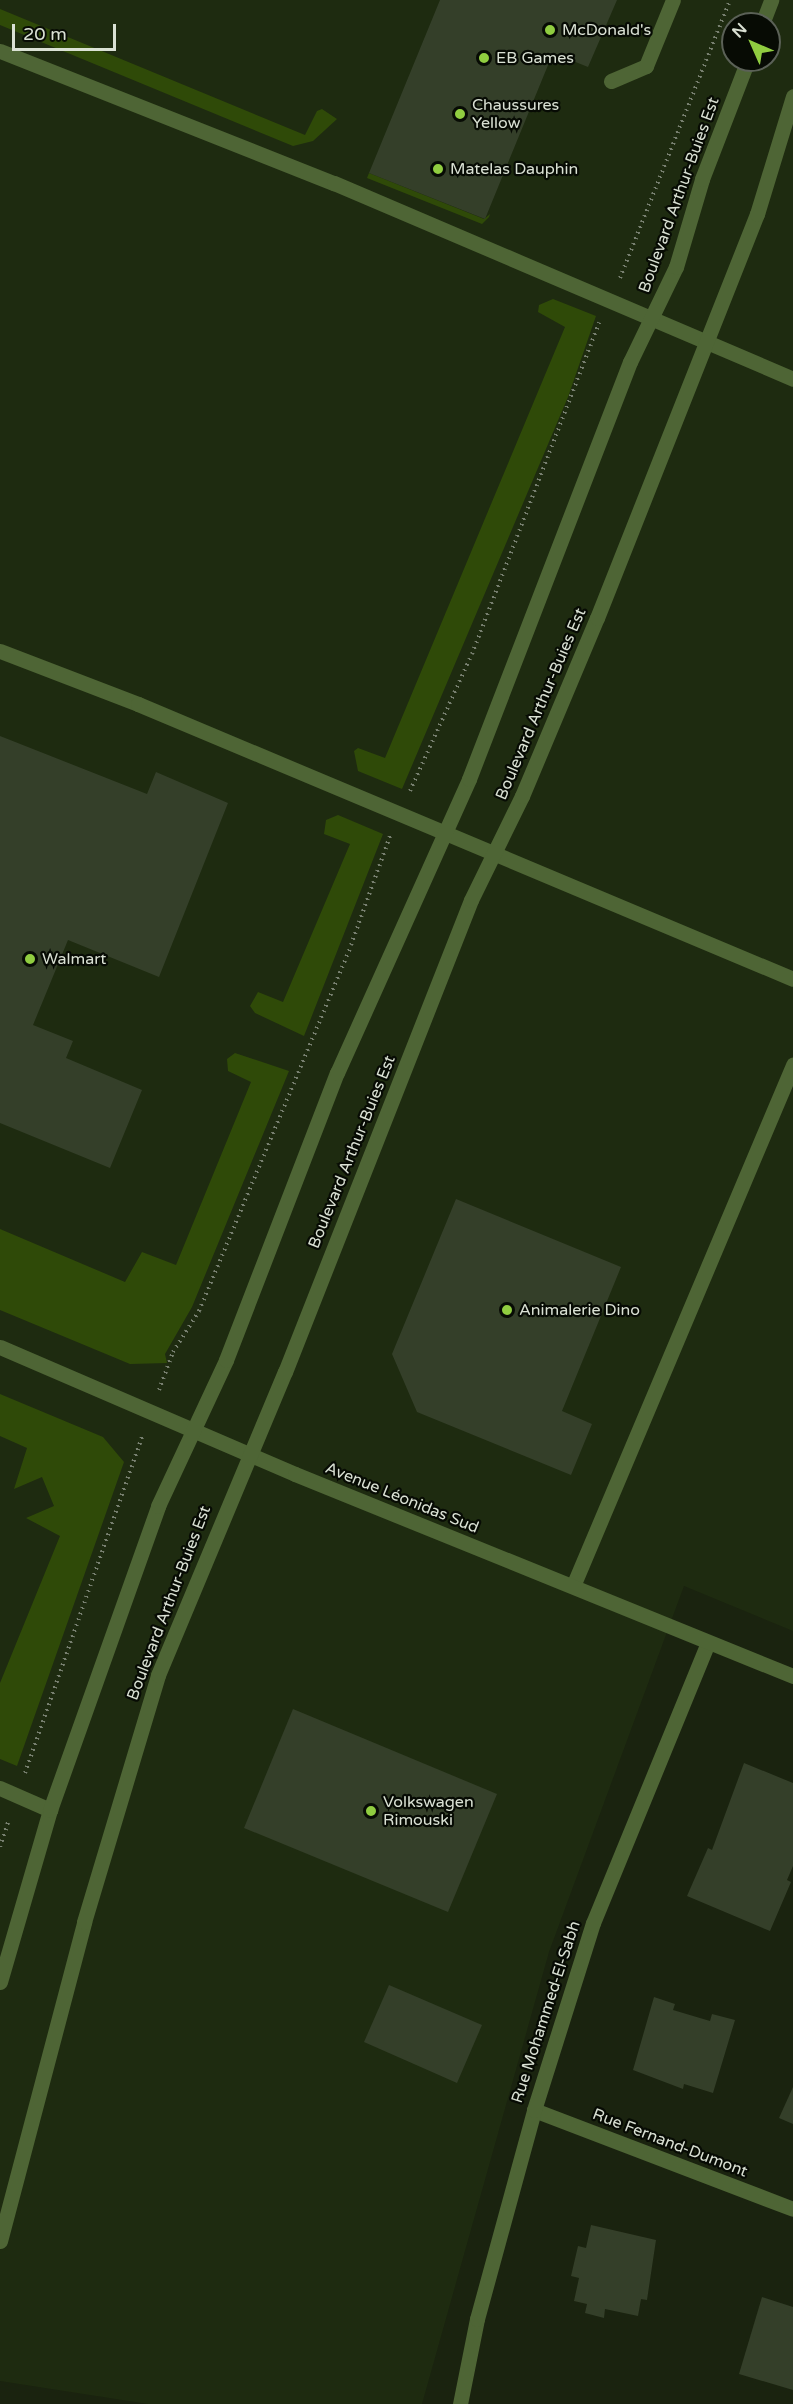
<!DOCTYPE html>
<html>
<head>
<meta charset="utf-8">
<style>
  body { margin:0 }
  #map { position:relative; width:793px; height:2404px; overflow:hidden; background:#1a230f; font-family:"Varela Round",sans-serif }
  div>[style] { position:absolute }
  .built>* { inset:0; background:#1e2b10 }
  .green>* { inset:0; background:#2f4a08 }
  .building>* { inset:0; background:#343f29 }
  .path>* { height:4px; margin-top:-2px; transform-origin:0; background:repeating-linear-gradient(90deg,#788070 0 1.5px,transparent 0 6px) }
  .service>* { height:15px; margin:-7.5px; padding:0 7.5px; transform-origin:7.5px; border-radius:7.5px; background:#4e6535 }
  .minor>* { height:15px; margin:-7.5px; padding:0 7.5px; transform-origin:7.5px; border-radius:7.5px; background:#4e6535 }
  .tertiary>* { height:15px; margin:-7.5px; padding:0 7.5px; transform-origin:7.5px; border-radius:7.5px; background:#4e6535 }
  .dots>* { width:16px; height:16px; translate:-50% -50%; box-sizing:border-box; border:3px solid #070b04; border-radius:50% }
  span { translate:-50% -50%; white-space:nowrap; text-align:center; line-height:1.15; -webkit-text-stroke:4.5px #070b04; paint-order:stroke }
  .poi-label { font-size:16px; color:#dae1d4 }
  .left { translate:0 -50%; text-align:left }
  .street-label { font-size:16px; color:#dae1d4 }
  .north { position:absolute; left:721px; top:12px; width:60px; height:60px; box-sizing:border-box; background:#070b04; border:2px solid #5b6157; border-radius:50%; rotate:315deg; font-size:16px; font-weight:700; line-height:24px; text-align:center; color:#dae1d4 }
  .north::after { content:''; display:block; margin:auto; width:21px; height:27px; background:#90cd40; clip-path:polygon(50% 0,100% 100%,50% 72%,0 100%) }
  .scale { position:absolute; left:12px; top:24px; width:104px; height:27px; box-sizing:border-box; border:3px solid #dae1d4; border-top:0; padding-left:8px; font-size:18px; line-height:21px; white-space:nowrap; color:#dae1d4; -webkit-text-stroke:4px #070b04; paint-order:stroke }
</style>
</head>
<body>
<div id="map">
  <div class="built">
    <div style="clip-path:polygon(evenodd,0 0,793px 0,793px 1631px,684px 1586px,549px 1952px,422px 2404px,148px 2404px,0 2381px,0 0,733px 24px,769px 24px,769px 60px,733px 60px,733px 24px)"></div>
  </div>
  <div class="green">
    <div style="clip-path:polygon(0 9px,305px 135px,317px 111px,322px 109px,337px 119px,313px 141px,293px 146px,0 25px)"></div>
    <div style="clip-path:polygon(369px 173px,484px 219px,490px 214px,489px 217px,482px 224px,367px 178px)"></div>
    <div style="clip-path:polygon(553px 299px,596px 316px,568px 397px,402px 789px,358px 771px,354px 751px,358px 748px,385px 758px,565px 327px,538px 312px,539px 305px)"></div>
    <div style="clip-path:polygon(338px 815px,383px 834px,304px 1036px,255px 1013px,250px 1006px,258px 992px,283px 1002px,350px 844px,324px 834px,326px 820px)"></div>
    <div style="clip-path:polygon(235px 1053px,289px 1071px,192px 1307px,165px 1354px,167px 1363px,130px 1364px,0 1310px,0 1229px,125px 1282px,142px 1252px,176px 1265px,251px 1082px,228px 1071px,227px 1059px)"></div>
    <div style="clip-path:polygon(0 1394px,103px 1437px,124px 1462px,17px 1766px,0 1759px,0 1683px,60px 1536px,26px 1518px,54px 1506px,42px 1477px,14px 1489px,27px 1448px,0 1436px)"></div>
  </div>
  <div class="building">
    <div style="clip-path:polygon(440px 0,617px 0,588px 67px,553px 53px,485px 219px,369px 173px)"></div>
    <div style="clip-path:polygon(0 736px,147px 794px,156px 772px,228px 803px,159px 977px,68px 940px,33px 1025px,73px 1041px,66px 1058px,142px 1090px,110px 1168px,0 1123px)"></div>
    <div style="clip-path:polygon(456px 1199px,621px 1267px,562px 1411px,592px 1424px,571px 1475px,417px 1412px,392px 1354px)"></div>
    <div style="clip-path:polygon(293px 1709px,497px 1794px,448px 1912px,244px 1828px)"></div>
    <div style="clip-path:polygon(744px 1763px,793px 1783px,793px 1866px,787px 1880px,791px 1882px,770px 1931px,687px 1896px,708px 1848px,712px 1850px)"></div>
    <div style="clip-path:polygon(389px 1985px,482px 2025px,457px 2083px,364px 2042px)"></div>
    <div style="clip-path:polygon(654px 1997px,675px 2004px,673px 2010px,710px 2021px,712px 2014px,735px 2020px,713px 2093px,684px 2084px,683px 2089px,633px 2070px)"></div>
    <div style="clip-path:polygon(793px 2087px,793px 2124px,779px 2118px)"></div>
    <div style="clip-path:polygon(591px 2225px,656px 2240px,647px 2300px,641px 2299px,638px 2316px,605px 2309px,604px 2318px,585px 2313px,587px 2304px,574px 2301px,579px 2278px,571px 2276px,578px 2246px,586px 2248px)"></div>
    <div style="clip-path:polygon(762px 2297px,793px 2307px,793px 2390px,739px 2374px)"></div>
  </div>
  <div class="path">
    <div style="left:620px;top:278px;width:299px;rotate:-68.4deg"></div>
    <div style="left:410px;top:791px;width:150px;rotate:-65.7deg"></div>
    <div style="left:472px;top:654px;width:355px;rotate:-69deg"></div>
    <div style="left:159px;top:1390px;width:40px;rotate:-69.8deg"></div>
    <div style="left:173px;top:1352px;width:49px;rotate:-57.6deg"></div>
    <div style="left:199px;top:1311px;width:396px;rotate:-67.4deg"></div>
    <div style="left:351px;top:945px;width:116px;rotate:-70.3deg"></div>
    <div style="left:25px;top:1773px;width:359px;rotate:-70.8deg"></div>
    <div style="left:0;top:1847px;width:29px;rotate:-72deg"></div>
  </div>
  <div class="service">
    <div style="left:0;top:51px;width:359px;rotate:21.6deg"></div>
    <div style="left:334px;top:183px;width:499px;rotate:23.1deg"></div>
    <div style="left:611px;top:81px;width:38px;rotate:-23deg"></div>
    <div style="left:646px;top:66px;width:71px;rotate:-67.8deg"></div>
    <div style="left:0;top:651px;width:148px;rotate:21deg"></div>
    <div style="left:138px;top:704px;width:710px;rotate:22.77deg"></div>
    <div style="left:573px;top:1586px;width:566px;rotate:-67.11deg"></div>
    <div style="left:0;top:1788px;width:55px;rotate:23.7deg"></div>
  </div>
  <div class="minor">
    <div style="left:534px;top:2110px;width:277px;rotate:20.9deg"></div>
    <div style="left:460px;top:2404px;width:87px;rotate:-78.7deg"></div>
    <div style="left:477px;top:2319px;width:217px;rotate:-74.7deg"></div>
    <div style="left:534px;top:2110px;width:196px;rotate:-72.5deg"></div>
    <div style="left:593px;top:1923px;width:300px;rotate:-67.7deg"></div>
  </div>
  <div class="tertiary">
    <div style="left:762px;top:24px;width:26px;rotate:-69deg"></div>
    <div style="left:0;top:1347px;width:321px;rotate:23.3deg"></div>
    <div style="left:295px;top:1474px;width:537px;rotate:22.08deg"></div>
    <div style="left:0;top:1982px;width:179px;rotate:-73.8deg"></div>
    <div style="left:50px;top:1810px;width:323px;rotate:-70.4deg"></div>
    <div style="left:158px;top:1506px;width:161px;rotate:-65deg"></div>
    <div style="left:226px;top:1360px;width:308px;rotate:-68.9deg"></div>
    <div style="left:337px;top:1073px;width:322px;rotate:-65.8deg"></div>
    <div style="left:469px;top:779px;width:447px;rotate:-68.9deg"></div>
    <div style="left:630px;top:362px;width:106px;rotate:-64.2deg"></div>
    <div style="left:676px;top:267px;width:92px;rotate:-73.5deg"></div>
    <div style="left:702px;top:179px;width:128px;rotate:-68.9deg"></div>
    <div style="left:0;top:2241px;width:330px;rotate:-75.2deg"></div>
    <div style="left:84px;top:1922px;width:258px;rotate:-73.3deg"></div>
    <div style="left:158px;top:1675px;width:329px;rotate:-67.3deg"></div>
    <div style="left:285px;top:1372px;width:507px;rotate:-68.49deg"></div>
    <div style="left:471px;top:900px;width:116px;rotate:-63.9deg"></div>
    <div style="left:522px;top:796px;width:193px;rotate:-67.2deg"></div>
    <div style="left:597px;top:618px;width:435px;rotate:-68.4deg"></div>
    <div style="left:757px;top:214px;width:123px;rotate:-73deg"></div>
  </div>
  <div class="dots">
    <div style="left:550px;top:30px;background:#90cd40"></div>
    <div style="left:484px;top:58px;background:#90cd40"></div>
    <div style="left:460px;top:114px;background:#90cd40"></div>
    <div style="left:438px;top:169px;background:#90cd40"></div>
    <div style="left:30px;top:959px;background:#90cd40"></div>
    <div style="left:507px;top:1310px;background:#90cd40"></div>
    <div style="left:371px;top:1811px;background:#90cd40"></div>
  </div>
  <div class="poi-label">
    <span class="left" style="left:562px;top:30px">McDonald's</span>
    <span class="left" style="left:496px;top:58px">EB Games</span>
    <span class="left" style="left:472px;top:114px">Chaussures<br>Yellow</span>
    <span class="left" style="left:450px;top:169px">Matelas Dauphin</span>
    <span class="left" style="left:42px;top:959px">Walmart</span>
    <span class="left" style="left:519px;top:1310px">Animalerie Dino</span>
    <span class="left" style="left:383px;top:1811px">Volkswagen<br>Rimouski</span>
  </div>
  <div class="street-label">
    <span style="left:679px;top:195px;rotate:-70deg">Boulevard Arthur-Buies Est</span>
    <span style="left:541px;top:704px;rotate:-67deg">Boulevard Arthur-Buies Est</span>
    <span style="left:352px;top:1152px;rotate:-68deg">Boulevard Arthur-Buies Est</span>
    <span style="left:402px;top:1498px;rotate:22deg">Avenue Léonidas Sud</span>
    <span style="left:169px;top:1603px;rotate:-69deg">Boulevard Arthur-Buies Est</span>
    <span style="left:546px;top:2012px;rotate:-72deg">Rue Mohammed-El-Sabh</span>
    <span style="left:670px;top:2143px;rotate:21deg">Rue Fernand-Dumont</span>
  </div>
  <div class="north">N</div>
  <div class="scale">20 m</div>
</div>
</body>
</html>
